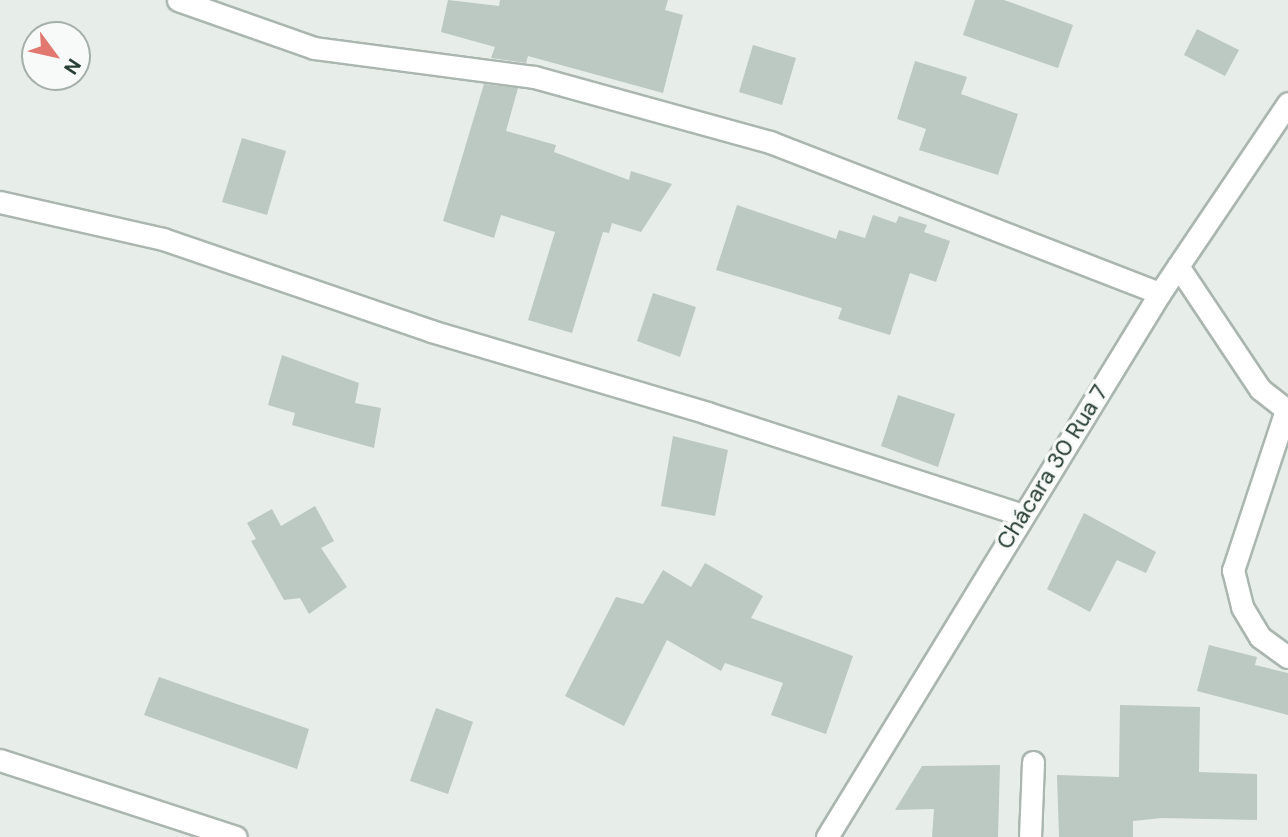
<!DOCTYPE html>
<html>
<head>
<meta charset="utf-8">
<style>
  body { margin:0 }
  #map { position:relative; width:1288px; height:837px; overflow:hidden; background:#e7eee9; font-family:"DM Sans",sans-serif }
  div>[style] { position:absolute }
  .building>* { inset:0; background:#bcc8c2 }
  .roads { filter:drop-shadow(2px 0 #aab6af) drop-shadow(-2px 0 #aab6af) drop-shadow(0 2px #aab6af) drop-shadow(0 -2px #aab6af) }
  .minor>* { height:21px; margin:-10.5px; padding:0 10.5px; transform-origin:10.5px; border-radius:10.5px; background:#fff }
  span { translate:-50% -50%; white-space:nowrap; text-align:center; line-height:1.15; -webkit-text-stroke:7px #f7faf8; paint-order:stroke }
  .street-label { font-size:23px; color:#283e34 }
  .north { position:absolute; left:21px; top:21px; width:70px; height:70px; box-sizing:border-box; background:#f7faf8; border:2px solid #a4afaa; border-radius:50%; rotate:123deg; font-size:19px; font-weight:700; line-height:28px; text-align:center; color:#283e34 }
  .north::after { content:''; display:block; margin:auto; width:24px; height:32px; background:#e17971; clip-path:polygon(50% 0,100% 100%,50% 72%,0 100%) }
</style>
</head>
<body>
<div id="map">
  <div class="building">
    <div style="clip-path:polygon(448px 0,499px 6px,500px 0,668px 0,665px 10px,683px 15px,663px 93px,528px 56px,526px 63px,491px 58px,495px 47px,441px 32px)"></div>
    <div style="clip-path:polygon(975px 0,1004px 0,1073px 25px,1058px 68px,963px 35px)"></div>
    <div style="clip-path:polygon(1197px 29px,1239px 50px,1225px 76px,1184px 55px)"></div>
    <div style="clip-path:polygon(753px 45px,796px 58px,782px 105px,739px 92px)"></div>
    <div style="clip-path:polygon(915px 61px,967px 77px,961px 94px,1018px 114px,998px 175px,919px 150px,926px 129px,897px 119px)"></div>
    <div style="clip-path:polygon(484px 84px,518px 88px,506px 131px,556px 145px,554px 152px,629px 180px,631px 171px,672px 184px,641px 232px,612px 223px,609px 233px,603px 232px,572px 333px,528px 320px,555px 232px,501px 215px,494px 238px,443px 221px)"></div>
    <div style="clip-path:polygon(242px 138px,286px 151px,267px 215px,222px 202px)"></div>
    <div style="clip-path:polygon(737px 205px,836px 239px,839px 230px,865px 238px,873px 215px,896px 223px,899px 216px,927px 225px,924px 232px,950px 241px,936px 282px,910px 273px,890px 335px,838px 319px,842px 308px,716px 270px)"></div>
    <div style="clip-path:polygon(653px 293px,696px 307px,680px 357px,637px 341px)"></div>
    <div style="clip-path:polygon(282px 355px,359px 383px,355px 403px,381px 408px,374px 448px,292px 425px,295px 413px,268px 405px)"></div>
    <div style="clip-path:polygon(898px 395px,955px 414px,938px 467px,881px 446px)"></div>
    <div style="clip-path:polygon(673px 436px,728px 450px,715px 516px,661px 506px)"></div>
    <div style="clip-path:polygon(315px 506px,334px 541px,321px 548px,347px 587px,309px 614px,300px 598px,284px 600px,251px 541px,256px 539px,247px 523px,272px 509px,281px 526px)"></div>
    <div style="clip-path:polygon(1084px 513px,1156px 552px,1146px 573px,1117px 560px,1090px 612px,1047px 589px)"></div>
    <div style="clip-path:polygon(705px 563px,763px 596px,751px 618px,853px 656px,826px 734px,771px 715px,783px 683px,725px 663px,721px 671px,667px 640px,624px 726px,565px 696px,616px 597px,643px 604px,663px 570px,691px 587px)"></div>
    <div style="clip-path:polygon(1209px 645px,1257px 657px,1255px 665px,1288px 673px,1288px 715px,1197px 691px)"></div>
    <div style="clip-path:polygon(159px 677px,309px 729px,297px 769px,144px 715px)"></div>
    <div style="clip-path:polygon(1120px 705px,1200px 707px,1199px 772px,1257px 774px,1257px 820px,1162px 818px,1133px 821px,1133px 837px,1059px 837px,1057px 775px,1119px 777px)"></div>
    <div style="clip-path:polygon(436px 708px,473px 722px,448px 794px,410px 781px)"></div>
    <div style="clip-path:polygon(1000px 765px,998px 837px,932px 837px,934px 809px,895px 810px,922px 766px)"></div>
  </div>
  <div class="roads">
    <div class="minor">
      <div style="left:178px;top:0;width:144px;rotate:19.4deg"></div>
      <div style="left:314px;top:48px;width:222px;rotate:7.5deg"></div>
      <div style="left:534px;top:77px;width:245px;rotate:15.4deg"></div>
      <div style="left:770px;top:142px;width:418px;rotate:21.2deg"></div>
      <div style="left:0;top:202px;width:167px;rotate:12.8deg"></div>
      <div style="left:163px;top:239px;width:283px;rotate:18.9deg"></div>
      <div style="left:431px;top:331px;width:288px;rotate:16.5deg"></div>
      <div style="left:707px;top:413px;width:331px;rotate:17.9deg"></div>
      <div style="left:1178px;top:266px;width:148px;rotate:56.3deg"></div>
      <div style="left:1260px;top:389px;width:36px;rotate:38deg"></div>
      <div style="left:1286px;top:410px;width:169px;rotate:108.3deg"></div>
      <div style="left:1233px;top:570px;width:38px;rotate:76deg"></div>
      <div style="left:1242px;top:607px;width:35px;rotate:59deg"></div>
      <div style="left:1260px;top:637px;width:34px;rotate:36deg"></div>
      <div style="left:0;top:760px;width:248px;rotate:18.1deg"></div>
      <div style="left:827px;top:837px;width:638px;rotate:-58.53deg"></div>
      <div style="left:1160px;top:293px;width:229px;rotate:-56deg"></div>
      <div style="left:1030px;top:837px;width:75px;rotate:-87.7deg"></div>
    </div>
  </div>
  <div class="street-label">
    <span style="left:1052px;top:467px;rotate:-58deg">Chácara 30 Rua 7</span>
  </div>
  <div class="north">N</div>
</div>
</body>
</html>
